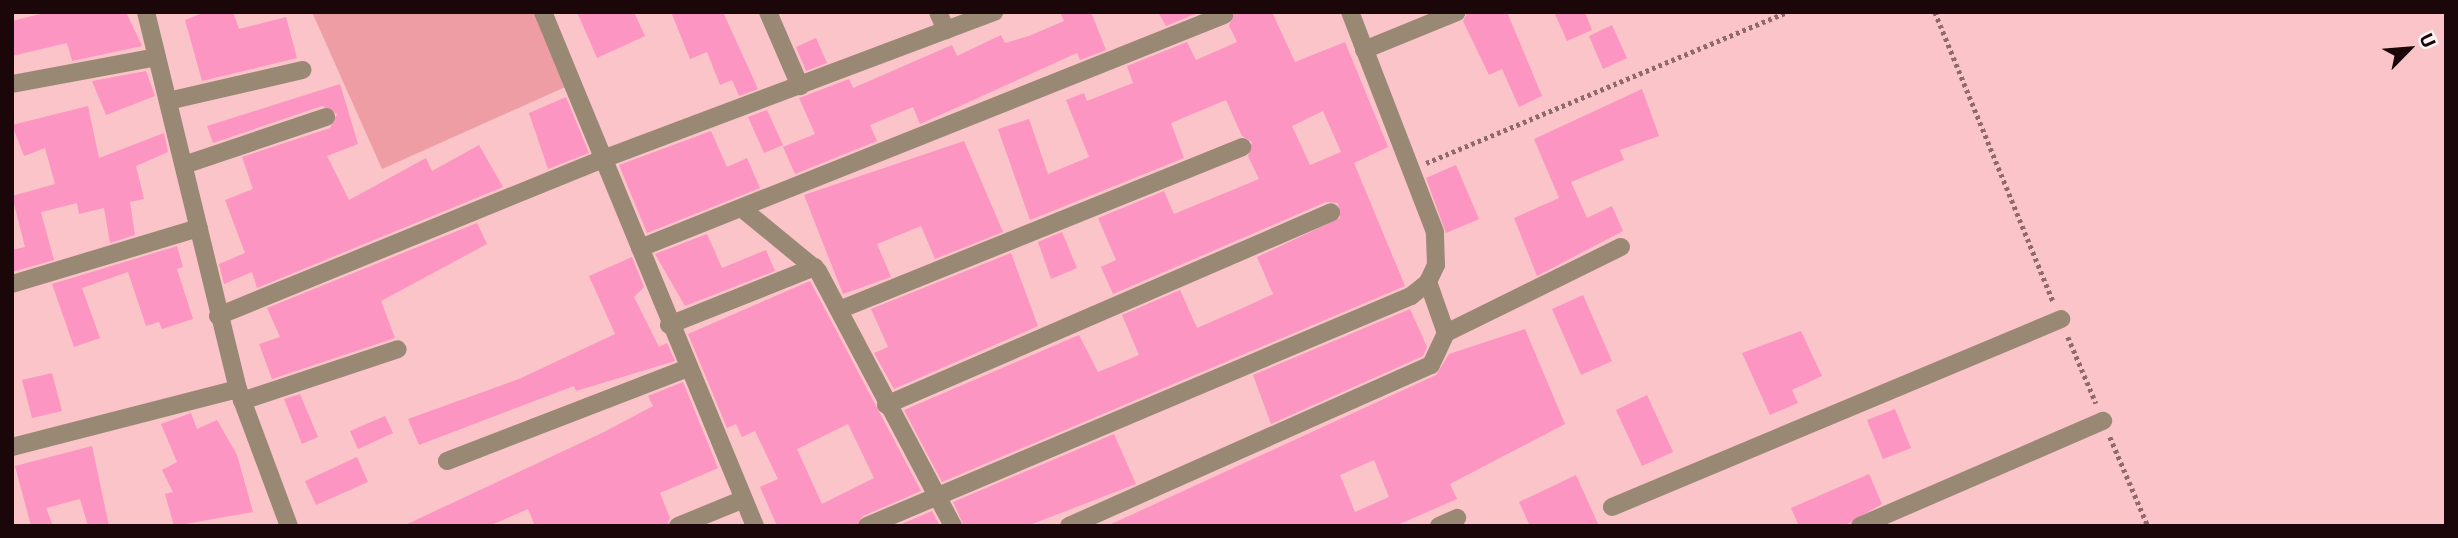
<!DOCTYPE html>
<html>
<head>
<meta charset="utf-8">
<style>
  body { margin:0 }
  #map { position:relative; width:2458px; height:538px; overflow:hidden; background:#fbc4c9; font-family:"Exo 2",sans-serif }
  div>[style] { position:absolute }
  .green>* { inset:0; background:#ef9da5 }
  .building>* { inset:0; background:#fc95c1 }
  .path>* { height:4.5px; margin-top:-2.25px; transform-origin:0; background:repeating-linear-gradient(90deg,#90696d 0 3.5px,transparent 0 7px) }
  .minor>* { height:18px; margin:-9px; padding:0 9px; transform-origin:9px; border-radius:9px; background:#998974 }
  span { translate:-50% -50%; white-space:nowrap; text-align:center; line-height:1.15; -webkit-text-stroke:5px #fbf3f4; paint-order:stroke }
  .frame { position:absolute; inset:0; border:14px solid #1b0609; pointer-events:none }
  .north { position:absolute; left:2374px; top:14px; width:70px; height:70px; -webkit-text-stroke:5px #fbf3f4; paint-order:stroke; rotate:65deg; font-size:19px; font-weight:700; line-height:28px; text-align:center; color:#1b0609 }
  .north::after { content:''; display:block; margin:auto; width:24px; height:32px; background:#1b0609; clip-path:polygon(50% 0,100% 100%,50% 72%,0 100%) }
</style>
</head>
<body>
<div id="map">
  <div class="green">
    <div style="clip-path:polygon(312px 12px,540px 12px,572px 84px,382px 169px)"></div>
  </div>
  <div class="building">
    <div style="clip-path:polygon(48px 12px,126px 12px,142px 46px,72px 61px,67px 43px,12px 56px,12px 21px)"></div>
    <div style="clip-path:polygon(205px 12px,233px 12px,239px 29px,286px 17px,297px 58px,202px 81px,185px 20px)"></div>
    <div style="clip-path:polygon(577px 12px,634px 12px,645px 36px,597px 58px)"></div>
    <div style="clip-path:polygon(671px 12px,723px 12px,758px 89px,739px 96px,732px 80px,720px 85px,707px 52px,690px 59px)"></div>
    <div style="clip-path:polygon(1060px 12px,1091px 12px,1106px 50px,1080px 60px,1077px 53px,920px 124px,913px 107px,870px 125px,877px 141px,795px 174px,783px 147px,815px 134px,799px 98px,849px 79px,853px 88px,952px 45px,957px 56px,1001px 35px,1005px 43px,1029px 36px,1064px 21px)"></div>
    <div style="clip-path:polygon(1158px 12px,1200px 12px,1166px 26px)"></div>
    <div style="clip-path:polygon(evenodd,1235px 12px,1272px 12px,1295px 62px,1345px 42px,1388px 147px,1354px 163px,1405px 286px,942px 482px,904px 410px,1079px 335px,1098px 372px,1139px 355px,1122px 315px,1180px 290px,1197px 328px,1245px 307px,1273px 294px,1257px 257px,1340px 218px,1338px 203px,1326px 202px,1113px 294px,1101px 267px,1116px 260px,1098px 218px,1164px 191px,1174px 214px,1259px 179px,1248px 156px,1252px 142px,1242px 136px,1226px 100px,1171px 123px,1184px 158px,1030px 220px,998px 129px,1029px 119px,1048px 174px,1089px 157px,1066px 100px,1084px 93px,1087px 101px,1133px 83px,1127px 66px,1187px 42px,1196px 60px,1237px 42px,1229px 25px,1235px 12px,1323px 111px,1341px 152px,1310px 165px,1292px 126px,1323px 111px)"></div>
    <div style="clip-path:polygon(1468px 12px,1507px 12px,1542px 96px,1519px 107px,1502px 69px,1489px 75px,1463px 21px)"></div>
    <div style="clip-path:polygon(1554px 12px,1585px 12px,1592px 30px,1567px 41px)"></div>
    <div style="clip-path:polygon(1612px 25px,1627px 58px,1603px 69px,1589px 36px)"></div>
    <div style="clip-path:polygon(816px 38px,827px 63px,806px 71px,796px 47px)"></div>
    <div style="clip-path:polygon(146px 71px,155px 96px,106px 115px,92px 81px)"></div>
    <div style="clip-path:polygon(340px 84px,358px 144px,327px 156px,349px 200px,426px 158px,432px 171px,479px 145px,503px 187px,257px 288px,252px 272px,224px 284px,219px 264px,245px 253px,225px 200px,253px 189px,242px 157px,330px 128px,337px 114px,322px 106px,213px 143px,207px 126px)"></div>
    <div style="clip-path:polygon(1642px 89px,1659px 136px,1620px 150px,1624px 160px,1571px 182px,1587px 218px,1612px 206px,1623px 231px,1537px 276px,1514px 218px,1559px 198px,1534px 139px)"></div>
    <div style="clip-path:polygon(566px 97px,589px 153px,548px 169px,529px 113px)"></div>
    <div style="clip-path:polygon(88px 106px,99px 158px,164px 133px,168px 152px,136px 166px,144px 199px,130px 202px,135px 235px,110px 243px,104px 208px,79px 214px,77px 203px,41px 212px,54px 260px,12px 272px,12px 250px,25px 247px,12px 196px,55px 184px,45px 148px,24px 156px,12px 125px)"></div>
    <div style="clip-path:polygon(767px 110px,783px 145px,764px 153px,748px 117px)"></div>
    <div style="clip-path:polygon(711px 131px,727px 167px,747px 158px,760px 188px,647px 233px,619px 165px)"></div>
    <div style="clip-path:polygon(964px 141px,1003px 232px,935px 259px,921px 226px,877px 244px,891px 277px,843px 294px,804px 195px)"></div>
    <div style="clip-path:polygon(1456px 165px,1479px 219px,1446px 233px,1426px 178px)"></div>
    <div style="clip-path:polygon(477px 223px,487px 244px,381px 301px,395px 338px,272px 379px,259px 344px,280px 337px,267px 308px)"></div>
    <div style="clip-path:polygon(1062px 232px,1077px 268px,1051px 279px,1038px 242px)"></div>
    <div style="clip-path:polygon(707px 234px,722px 268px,766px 250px,775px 271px,685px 306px,655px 254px)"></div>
    <div style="clip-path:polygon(177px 246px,183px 267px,177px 269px,193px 319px,162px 329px,159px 322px,146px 326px,128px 272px,82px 288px,100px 338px,74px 347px,52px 284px)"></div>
    <div style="clip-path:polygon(1011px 253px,1038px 326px,894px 389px,874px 353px,888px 347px,871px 309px)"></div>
    <div style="clip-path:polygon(632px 257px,644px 287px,634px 297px,659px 347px,667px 343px,675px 361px,576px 391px,574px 386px,419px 445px,408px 419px,519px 379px,615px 334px,589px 276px)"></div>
    <div style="clip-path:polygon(evenodd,810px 281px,921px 491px,863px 516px,856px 526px,777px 526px,760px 487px,778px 479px,755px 431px,742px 437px,736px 424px,727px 428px,688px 334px,810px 281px,848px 424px,874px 478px,822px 504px,797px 449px,848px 424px)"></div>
    <div style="clip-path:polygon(1583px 295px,1612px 361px,1581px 375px,1552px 309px)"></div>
    <div style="clip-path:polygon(1410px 309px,1427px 347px,1423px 356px,1271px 424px,1253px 375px)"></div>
    <div style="clip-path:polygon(evenodd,1525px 329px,1565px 424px,1450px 484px,1457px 499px,1395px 526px,1107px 526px,1436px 375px,1449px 354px,1525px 329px,1374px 460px,1389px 497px,1355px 512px,1340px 475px,1374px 460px)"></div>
    <div style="clip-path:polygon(1801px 331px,1822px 376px,1792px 390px,1798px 403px,1770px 415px,1742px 353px)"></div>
    <div style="clip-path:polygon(52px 373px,62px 411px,32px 418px,22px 380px)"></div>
    <div style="clip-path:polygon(683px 382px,718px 468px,660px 493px,670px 518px,667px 526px,535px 526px,528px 509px,489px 526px,403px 526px,604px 432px,653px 406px,648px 396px)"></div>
    <div style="clip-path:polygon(300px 394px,318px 437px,302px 444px,284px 399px)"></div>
    <div style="clip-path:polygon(1647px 395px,1673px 452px,1642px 466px,1616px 410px)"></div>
    <div style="clip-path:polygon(1895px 409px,1911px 448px,1883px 459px,1867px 420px)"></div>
    <div style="clip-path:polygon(191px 413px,197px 429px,217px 420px,237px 455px,253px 512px,174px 526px,165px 494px,173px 492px,162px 470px,177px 462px,161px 424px)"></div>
    <div style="clip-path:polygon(385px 416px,393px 433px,358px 449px,350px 431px)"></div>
    <div style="clip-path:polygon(1114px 434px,1136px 484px,1027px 526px,964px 526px,953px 502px)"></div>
    <div style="clip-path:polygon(92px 446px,109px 526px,88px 526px,80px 499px,46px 508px,53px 526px,31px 526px,15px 466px)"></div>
    <div style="clip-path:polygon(357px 457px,368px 482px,316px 505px,305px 481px)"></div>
    <div style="clip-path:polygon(1869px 474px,1882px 504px,1844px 526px,1799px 526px,1791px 508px)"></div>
    <div style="clip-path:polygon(1576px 475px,1599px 526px,1530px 526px,1519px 502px)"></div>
    <div style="clip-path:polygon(932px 511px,940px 526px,897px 526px)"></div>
  </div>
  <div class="path">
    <div style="left:1935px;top:12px;width:314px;rotate:67.8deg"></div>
    <div style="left:1426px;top:163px;width:391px;rotate:-22.7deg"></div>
    <div style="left:2068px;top:337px;width:72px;rotate:67deg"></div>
    <div style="left:2110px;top:437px;width:97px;rotate:66.9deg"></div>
  </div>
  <div class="minor">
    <div style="left:146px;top:12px;width:388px;rotate:76.3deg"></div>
    <div style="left:238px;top:389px;width:146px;rotate:69.6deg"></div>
    <div style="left:543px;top:12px;width:556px;rotate:67.59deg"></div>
    <div style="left:768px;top:12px;width:81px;rotate:66.6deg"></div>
    <div style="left:938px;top:12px;width:20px;rotate:66deg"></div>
    <div style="left:1364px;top:50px;width:100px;rotate:-22.2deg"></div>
    <div style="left:12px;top:84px;width:147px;rotate:-10.5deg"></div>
    <div style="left:168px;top:101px;width:138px;rotate:-13deg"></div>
    <div style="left:184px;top:165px;width:150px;rotate:-18.7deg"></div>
    <div style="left:745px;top:211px;width:94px;rotate:39.4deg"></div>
    <div style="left:818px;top:271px;width:289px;rotate:62.1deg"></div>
    <div style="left:640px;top:248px;width:629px;rotate:-21.75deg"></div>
    <div style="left:12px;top:284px;width:195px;rotate:-16.7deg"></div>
    <div style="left:839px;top:310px;width:435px;rotate:-22deg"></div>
    <div style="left:218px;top:316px;width:416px;rotate:-22.2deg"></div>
    <div style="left:603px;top:159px;width:418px;rotate:-20.6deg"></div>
    <div style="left:669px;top:325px;width:157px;rotate:-21.7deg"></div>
    <div style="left:1446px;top:333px;width:195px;rotate:-26.2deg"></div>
    <div style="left:242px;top:401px;width:164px;rotate:-18.4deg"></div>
    <div style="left:886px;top:405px;width:485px;rotate:-23.4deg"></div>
    <div style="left:12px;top:447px;width:233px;rotate:-14.4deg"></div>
    <div style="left:447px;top:461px;width:258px;rotate:-21.1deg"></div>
    <div style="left:1612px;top:507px;width:487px;rotate:-22.7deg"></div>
    <div style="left:678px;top:526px;width:71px;rotate:-22.2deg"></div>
    <div style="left:867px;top:526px;width:591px;rotate:-22.92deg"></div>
    <div style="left:1411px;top:296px;width:22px;rotate:-39deg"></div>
    <div style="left:1428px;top:282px;width:19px;rotate:-65deg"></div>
    <div style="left:1436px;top:265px;width:33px;rotate:-92deg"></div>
    <div style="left:1435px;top:232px;width:236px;rotate:-111.1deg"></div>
    <div style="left:1069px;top:526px;width:396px;rotate:-24deg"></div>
    <div style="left:1431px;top:365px;width:35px;rotate:-65deg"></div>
    <div style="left:1446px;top:333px;width:54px;rotate:-109.4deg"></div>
    <div style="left:1439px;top:526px;width:20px;rotate:-24deg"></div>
    <div style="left:1860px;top:526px;width:265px;rotate:-23.4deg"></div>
  </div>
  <div class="frame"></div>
  <div class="north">U</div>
</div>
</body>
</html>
